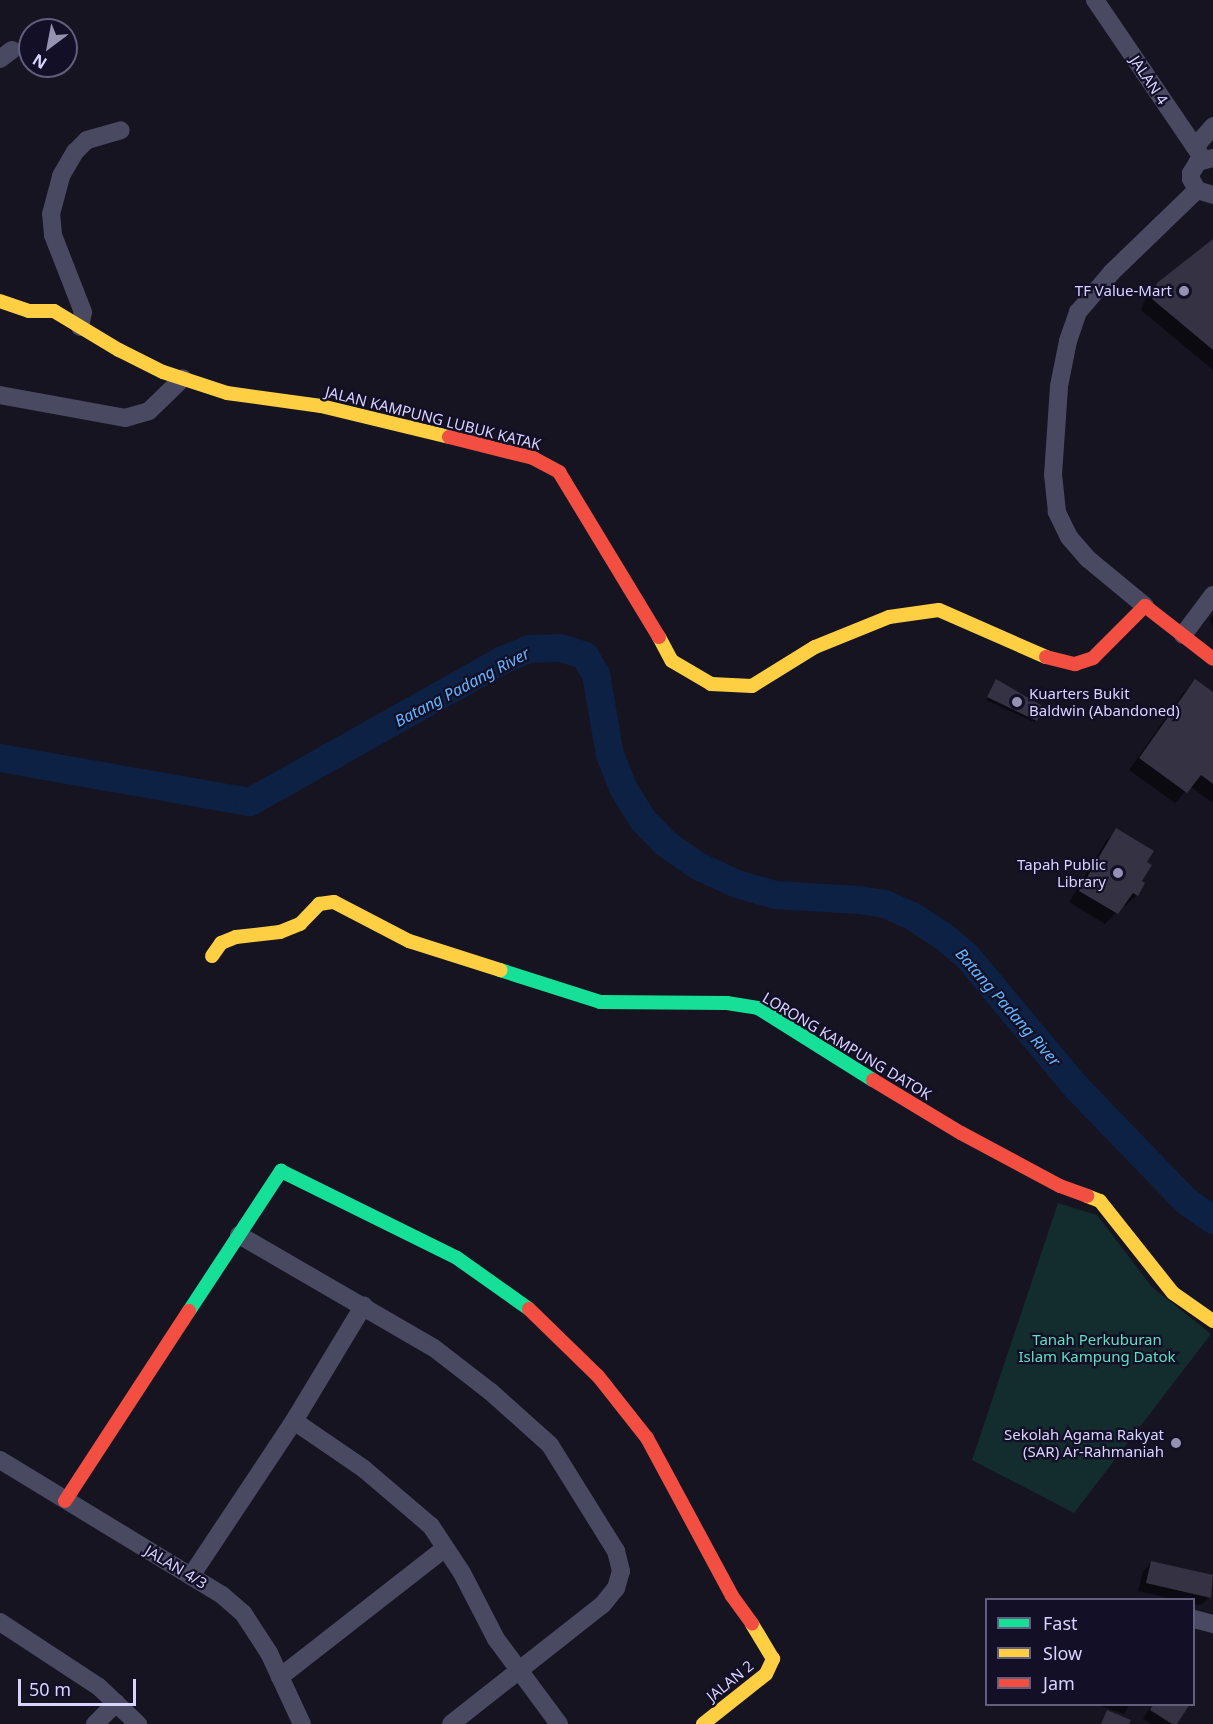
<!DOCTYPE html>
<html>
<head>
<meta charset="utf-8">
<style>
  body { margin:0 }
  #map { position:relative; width:1213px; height:1724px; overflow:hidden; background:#161421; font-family:"Noto Sans",sans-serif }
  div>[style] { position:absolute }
  .green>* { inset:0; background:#132c2d }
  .shadow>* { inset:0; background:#0007 }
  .river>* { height:28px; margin:-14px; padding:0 14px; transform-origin:14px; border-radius:14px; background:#0d2144 }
  .building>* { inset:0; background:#343243 }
  .street>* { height:18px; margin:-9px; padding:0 9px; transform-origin:9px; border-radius:9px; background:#4a4962 }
  .fast>* { height:14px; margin:-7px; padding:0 7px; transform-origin:7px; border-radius:7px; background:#16e098 }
  .slow>* { height:14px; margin:-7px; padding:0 7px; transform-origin:7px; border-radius:7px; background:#ffcf43 }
  .jam>* { height:14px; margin:-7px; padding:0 7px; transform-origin:7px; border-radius:7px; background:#f24e42 }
  .dots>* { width:16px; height:16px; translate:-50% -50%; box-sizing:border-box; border:3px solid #130f26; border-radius:50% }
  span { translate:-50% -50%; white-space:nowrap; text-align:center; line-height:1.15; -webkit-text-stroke:4.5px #130f26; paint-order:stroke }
  .street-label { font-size:15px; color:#d9d4ff }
  .poi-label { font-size:15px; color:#d9d4ff }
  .right { translate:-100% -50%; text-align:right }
  .left { translate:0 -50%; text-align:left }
  .park-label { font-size:15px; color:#5fe0c0 }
  .water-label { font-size:16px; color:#62b6ff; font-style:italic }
  .legend { position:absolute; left:985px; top:1598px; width:210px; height:108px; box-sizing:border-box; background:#130f26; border:2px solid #625e7d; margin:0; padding:8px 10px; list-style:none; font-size:18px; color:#d9d4ff }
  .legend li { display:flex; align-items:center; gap:12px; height:30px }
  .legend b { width:30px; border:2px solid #625e7d }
  .north { position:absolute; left:18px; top:18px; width:60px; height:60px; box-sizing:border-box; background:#130f26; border:2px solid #625e7d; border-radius:50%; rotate:212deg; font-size:16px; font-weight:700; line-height:24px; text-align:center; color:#d9d4ff }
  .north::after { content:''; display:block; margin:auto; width:21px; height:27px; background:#9591b1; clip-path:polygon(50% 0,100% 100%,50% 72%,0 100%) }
  .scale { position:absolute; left:18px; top:1679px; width:118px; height:27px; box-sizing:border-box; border:3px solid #d9d4ff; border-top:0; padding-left:8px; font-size:18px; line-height:21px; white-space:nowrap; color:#d9d4ff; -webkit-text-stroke:4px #130f26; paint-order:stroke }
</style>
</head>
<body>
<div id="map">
  <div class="green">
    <div style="clip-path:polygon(1058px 1203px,1097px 1215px,1152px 1287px,1211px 1334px,1074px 1513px,972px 1460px)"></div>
  </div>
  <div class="shadow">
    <div style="clip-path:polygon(1213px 241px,1213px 370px,1141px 310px,1146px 296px,1158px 284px)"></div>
    <div style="clip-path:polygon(1213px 616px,1213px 629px,1210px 619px)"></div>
    <div style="clip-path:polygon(996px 681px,1036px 720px,1034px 722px,986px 700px)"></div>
    <div style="clip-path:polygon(1195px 681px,1213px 694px,1213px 800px,1211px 802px,1190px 786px,1175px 803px,1129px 770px,1184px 692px)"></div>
    <div style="clip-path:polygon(1117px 830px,1145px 862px,1140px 881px,1143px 884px,1137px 895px,1125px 906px,1123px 905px,1105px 924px,1069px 902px,1106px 841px)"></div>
    <div style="clip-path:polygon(1151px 1563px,1213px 1577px,1210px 1597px,1201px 1605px,1194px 1604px,1194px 1600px,1176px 1600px,1138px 1591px,1143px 1571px)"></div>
    <div style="clip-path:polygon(1095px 1704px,1130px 1704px,1124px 1714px)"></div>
    <div style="clip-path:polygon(1152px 1704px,1188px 1704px,1175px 1724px,1151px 1724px,1143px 1719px)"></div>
  </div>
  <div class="river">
    <div style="left:0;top:758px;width:254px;rotate:10deg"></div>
    <div style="left:250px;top:802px;width:290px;rotate:-29.3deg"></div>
    <div style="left:503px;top:660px;width:28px;rotate:-23deg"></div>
    <div style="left:529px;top:649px;width:32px;rotate:-2deg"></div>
    <div style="left:561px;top:648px;width:25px;rotate:18deg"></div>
    <div style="left:585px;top:656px;width:21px;rotate:59deg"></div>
    <div style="left:596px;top:674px;width:82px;rotate:80.2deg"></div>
    <div style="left:610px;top:755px;width:35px;rotate:68deg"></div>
    <div style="left:623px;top:788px;width:38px;rotate:58deg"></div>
    <div style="left:643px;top:820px;width:32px;rotate:46deg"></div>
    <div style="left:665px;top:843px;width:40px;rotate:34.9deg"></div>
    <div style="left:698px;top:866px;width:43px;rotate:24.8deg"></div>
    <div style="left:737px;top:884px;width:40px;rotate:16deg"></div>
    <div style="left:775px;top:895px;width:84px;rotate:3.4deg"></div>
    <div style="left:859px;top:900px;width:26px;rotate:9deg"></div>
    <div style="left:885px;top:904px;width:30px;rotate:24deg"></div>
    <div style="left:912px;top:916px;width:37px;rotate:33deg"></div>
    <div style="left:943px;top:936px;width:30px;rotate:40deg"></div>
    <div style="left:966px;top:955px;width:173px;rotate:50.2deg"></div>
    <div style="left:1077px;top:1088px;width:157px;rotate:46deg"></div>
    <div style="left:1186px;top:1201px;width:33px;rotate:35deg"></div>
  </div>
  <div class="building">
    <div style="clip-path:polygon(1213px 239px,1213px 350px,1152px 299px,1157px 283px)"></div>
    <div style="clip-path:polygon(996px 679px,1044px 707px,1037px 721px,987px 697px)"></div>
    <div style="clip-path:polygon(1195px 679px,1213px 692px,1213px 784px,1201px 775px,1187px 793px,1139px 758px)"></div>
    <div style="clip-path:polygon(1116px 828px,1154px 851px,1147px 862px,1152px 865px,1142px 881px,1145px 883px,1138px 896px,1133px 893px,1118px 914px,1079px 891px)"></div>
    <div style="clip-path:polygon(1151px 1561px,1213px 1575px,1211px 1598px,1146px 1583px)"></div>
    <div style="clip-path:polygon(1153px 1704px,1190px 1704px,1177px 1724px,1172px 1724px,1150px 1710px)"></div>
    <div style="clip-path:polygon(1107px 1710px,1131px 1720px,1129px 1724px,1101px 1724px)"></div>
  </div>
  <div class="street">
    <div style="left:1095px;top:0;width:192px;rotate:55.8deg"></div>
    <div style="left:0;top:59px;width:15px;rotate:-37deg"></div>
    <div style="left:1195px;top:147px;width:28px;rotate:-49deg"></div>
    <div style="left:1213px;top:158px;width:16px;rotate:165deg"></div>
    <div style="left:1198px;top:162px;width:13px;rotate:122deg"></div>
    <div style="left:1191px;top:173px;width:6px;rotate:90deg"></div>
    <div style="left:1191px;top:179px;width:13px;rotate:61deg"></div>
    <div style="left:1197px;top:190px;width:17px;rotate:17deg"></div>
    <div style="left:80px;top:327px;width:15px;rotate:-79deg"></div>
    <div style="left:83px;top:312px;width:83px;rotate:-111.3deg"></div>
    <div style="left:53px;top:235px;width:21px;rotate:-95deg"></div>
    <div style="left:51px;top:214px;width:39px;rotate:-75deg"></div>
    <div style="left:61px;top:176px;width:28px;rotate:-60deg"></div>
    <div style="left:75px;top:152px;width:17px;rotate:-45deg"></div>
    <div style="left:87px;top:140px;width:35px;rotate:-16deg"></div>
    <div style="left:0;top:395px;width:127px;rotate:10.4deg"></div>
    <div style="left:125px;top:418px;width:25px;rotate:-16deg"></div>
    <div style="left:149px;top:411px;width:47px;rotate:-44.1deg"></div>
    <div style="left:1145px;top:606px;width:74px;rotate:-140.5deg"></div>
    <div style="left:1088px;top:559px;width:29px;rotate:-131deg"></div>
    <div style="left:1069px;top:537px;width:28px;rotate:-116deg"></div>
    <div style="left:1057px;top:512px;width:37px;rotate:-96deg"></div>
    <div style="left:1053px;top:475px;width:89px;rotate:-86.1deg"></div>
    <div style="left:1059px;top:386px;width:46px;rotate:-78.7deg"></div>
    <div style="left:1068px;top:341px;width:31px;rotate:-71deg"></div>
    <div style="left:1078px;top:312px;width:52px;rotate:-49.6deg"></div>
    <div style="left:1112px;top:272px;width:118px;rotate:-44deg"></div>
    <div style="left:1183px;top:635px;width:50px;rotate:-53.1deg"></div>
    <div style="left:239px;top:1235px;width:225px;rotate:30.1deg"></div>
    <div style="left:434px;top:1348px;width:72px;rotate:37.7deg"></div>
    <div style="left:491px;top:1392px;width:79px;rotate:41.9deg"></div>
    <div style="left:550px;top:1445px;width:125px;rotate:58.1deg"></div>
    <div style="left:616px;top:1551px;width:21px;rotate:76deg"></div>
    <div style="left:621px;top:1571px;width:18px;rotate:106deg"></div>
    <div style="left:616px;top:1588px;width:22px;rotate:129deg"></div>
    <div style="left:602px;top:1605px;width:192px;rotate:141.8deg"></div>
    <div style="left:294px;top:1421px;width:85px;rotate:34.4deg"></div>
    <div style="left:364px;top:1469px;width:88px;rotate:40.4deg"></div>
    <div style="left:431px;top:1526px;width:56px;rotate:56.6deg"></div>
    <div style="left:462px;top:1573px;width:74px;rotate:62.7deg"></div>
    <div style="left:496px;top:1639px;width:106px;rotate:53.5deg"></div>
    <div style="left:0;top:1460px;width:260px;rotate:31.3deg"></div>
    <div style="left:222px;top:1595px;width:28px;rotate:41deg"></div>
    <div style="left:243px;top:1613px;width:48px;rotate:57deg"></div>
    <div style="left:269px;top:1653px;width:78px;rotate:65.1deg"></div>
    <div style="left:191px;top:1576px;width:186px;rotate:-56.4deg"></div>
    <div style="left:294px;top:1421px;width:135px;rotate:-58.9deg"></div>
    <div style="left:1194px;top:1619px;width:20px;rotate:15deg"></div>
    <div style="left:0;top:1622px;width:118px;rotate:33.3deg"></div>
    <div style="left:99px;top:1687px;width:54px;rotate:43.5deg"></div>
    <div style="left:280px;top:1677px;width:209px;rotate:-38deg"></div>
    <div style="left:95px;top:1724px;width:30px;rotate:-45deg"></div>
  </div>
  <div class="fast">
    <div style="left:500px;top:970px;width:105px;rotate:17.7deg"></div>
    <div style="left:600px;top:1002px;width:127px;rotate:0.5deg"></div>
    <div style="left:727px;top:1003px;width:31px;rotate:9deg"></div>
    <div style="left:758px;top:1008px;width:136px;rotate:32.1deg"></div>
    <div style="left:189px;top:1311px;width:168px;rotate:-56.7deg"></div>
    <div style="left:281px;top:1171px;width:196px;rotate:26.3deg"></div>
    <div style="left:457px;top:1258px;width:88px;rotate:35.3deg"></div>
  </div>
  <div class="slow">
    <div style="left:0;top:301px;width:31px;rotate:19deg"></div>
    <div style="left:29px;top:311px;width:25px"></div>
    <div style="left:54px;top:311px;width:76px;rotate:31deg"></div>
    <div style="left:119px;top:350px;width:49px;rotate:26.6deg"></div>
    <div style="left:163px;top:372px;width:67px;rotate:18.2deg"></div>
    <div style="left:227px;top:393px;width:95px;rotate:7.9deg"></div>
    <div style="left:321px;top:406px;width:132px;rotate:13.6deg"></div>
    <div style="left:659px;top:637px;width:27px;rotate:62deg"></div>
    <div style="left:672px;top:661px;width:45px;rotate:30.5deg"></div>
    <div style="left:711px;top:684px;width:41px;rotate:2.8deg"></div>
    <div style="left:752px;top:686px;width:74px;rotate:-31.8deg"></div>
    <div style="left:815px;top:647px;width:80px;rotate:-22.1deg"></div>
    <div style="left:889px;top:617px;width:50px;rotate:-8deg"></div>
    <div style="left:939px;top:610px;width:117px;rotate:23.7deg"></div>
    <div style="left:212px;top:956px;width:16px;rotate:-55deg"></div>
    <div style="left:221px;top:943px;width:16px;rotate:-22deg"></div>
    <div style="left:236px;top:937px;width:44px;rotate:-6.5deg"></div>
    <div style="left:280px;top:932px;width:22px;rotate:-22deg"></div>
    <div style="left:300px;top:924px;width:28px;rotate:-46deg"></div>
    <div style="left:319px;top:904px;width:15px;rotate:-8deg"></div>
    <div style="left:334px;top:902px;width:85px;rotate:27.5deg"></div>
    <div style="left:409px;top:941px;width:96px;rotate:17.7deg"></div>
    <div style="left:1087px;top:1196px;width:14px;rotate:21deg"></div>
    <div style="left:1100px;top:1201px;width:117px;rotate:51.6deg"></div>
    <div style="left:1173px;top:1293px;width:49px;rotate:35deg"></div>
    <div style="left:703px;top:1724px;width:80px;rotate:-38.4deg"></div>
    <div style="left:766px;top:1674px;width:17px;rotate:-65deg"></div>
    <div style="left:773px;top:1659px;width:41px;rotate:-121deg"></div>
  </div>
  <div class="jam">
    <div style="left:449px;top:437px;width:87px;rotate:14deg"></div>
    <div style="left:533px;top:458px;width:30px;rotate:28deg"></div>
    <div style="left:559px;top:472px;width:193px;rotate:58.8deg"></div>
    <div style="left:1046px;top:657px;width:30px;rotate:14deg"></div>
    <div style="left:1075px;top:664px;width:19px;rotate:-18deg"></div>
    <div style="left:1093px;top:658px;width:74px;rotate:-45deg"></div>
    <div style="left:1145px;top:606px;width:86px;rotate:37.9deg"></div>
    <div style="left:873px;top:1080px;width:103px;rotate:31.1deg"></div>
    <div style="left:961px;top:1133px;width:112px;rotate:28.2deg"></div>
    <div style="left:1060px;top:1186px;width:29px;rotate:20deg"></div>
    <div style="left:529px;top:1309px;width:96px;rotate:44.2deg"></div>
    <div style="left:598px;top:1376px;width:79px;rotate:51.7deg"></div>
    <div style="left:647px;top:1438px;width:179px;rotate:61.7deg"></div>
    <div style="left:732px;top:1596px;width:34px;rotate:54deg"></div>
    <div style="left:65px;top:1501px;width:227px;rotate:-56.9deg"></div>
  </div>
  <div class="dots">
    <div style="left:1184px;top:291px;background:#9591b1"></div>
    <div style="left:1017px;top:702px;background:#9591b1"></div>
    <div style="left:1118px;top:873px;background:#9591b1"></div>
    <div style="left:1176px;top:1443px;background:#9591b1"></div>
  </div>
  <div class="street-label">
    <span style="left:1149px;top:80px;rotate:56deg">JALAN 4</span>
    <span style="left:433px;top:418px;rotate:14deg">JALAN KAMPUNG LUBUK KATAK</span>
    <span style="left:847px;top:1046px;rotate:31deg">LORONG KAMPUNG DATOK</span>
    <span style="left:176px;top:1567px;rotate:31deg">JALAN 4/3</span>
    <span style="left:730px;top:1681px;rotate:-39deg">JALAN 2</span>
  </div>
  <div class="poi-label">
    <span class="right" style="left:1172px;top:291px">TF Value-Mart</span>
    <span class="left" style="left:1029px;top:702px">Kuarters Bukit<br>Baldwin (Abandoned)</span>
    <span class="right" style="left:1106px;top:873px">Tapah Public<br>Library</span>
    <span class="right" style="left:1164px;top:1443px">Sekolah Agama Rakyat<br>(SAR) Ar-Rahmaniah</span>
  </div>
  <div class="park-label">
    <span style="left:1097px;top:1348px">Tanah Perkuburan<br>Islam Kampung Datok</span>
  </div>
  <div class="water-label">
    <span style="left:462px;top:687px;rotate:-28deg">Batang Padang River</span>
    <span style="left:1008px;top:1007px;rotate:49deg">Batang Padang River</span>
  </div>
  <ul class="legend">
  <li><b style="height:8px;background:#16e098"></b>Fast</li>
  <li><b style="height:8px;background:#ffcf43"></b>Slow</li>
  <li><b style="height:8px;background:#f24e42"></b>Jam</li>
  </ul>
  <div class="north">N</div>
  <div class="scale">50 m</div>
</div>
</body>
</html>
